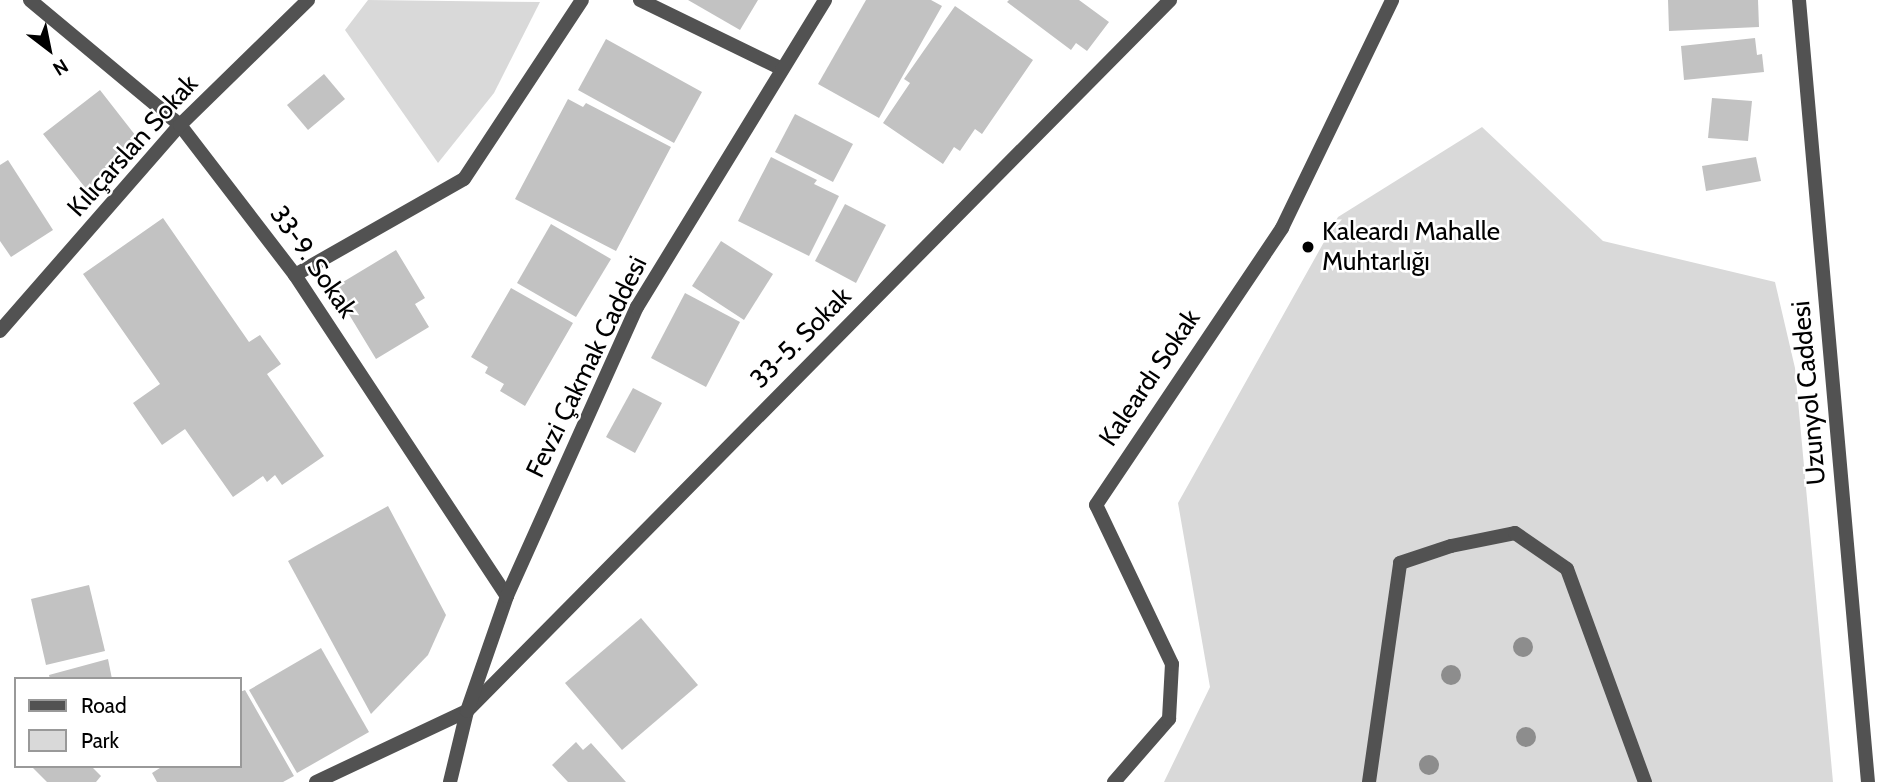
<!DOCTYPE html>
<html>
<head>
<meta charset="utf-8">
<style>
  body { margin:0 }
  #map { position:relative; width:1899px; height:782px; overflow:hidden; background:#fff; font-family:Cabin,sans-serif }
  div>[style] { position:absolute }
  .green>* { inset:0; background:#d9d9d9 }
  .building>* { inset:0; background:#c2c2c2 }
  .minor>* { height:14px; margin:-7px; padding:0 7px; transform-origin:7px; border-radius:7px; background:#525252 }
  .trees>* { width:20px; height:20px; margin:-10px; border-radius:50%; background:#8d8d8d }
  .dots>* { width:19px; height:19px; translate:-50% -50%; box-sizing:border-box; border:4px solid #fff; border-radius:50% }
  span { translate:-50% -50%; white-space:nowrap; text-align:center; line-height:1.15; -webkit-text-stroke:5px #fff; paint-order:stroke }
  .street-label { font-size:26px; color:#000 }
  .poi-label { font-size:26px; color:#000 }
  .left { translate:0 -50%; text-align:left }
  .legend { position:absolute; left:14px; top:677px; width:228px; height:91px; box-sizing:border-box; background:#fff; border:2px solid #999; margin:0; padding:9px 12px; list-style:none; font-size:21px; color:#000 }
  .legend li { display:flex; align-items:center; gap:14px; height:35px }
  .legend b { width:35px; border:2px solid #999 }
  .north { position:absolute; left:14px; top:14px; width:70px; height:70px; -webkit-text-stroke:5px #fff; paint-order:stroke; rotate:148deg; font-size:19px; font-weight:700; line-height:28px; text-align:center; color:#000 }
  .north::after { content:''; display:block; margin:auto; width:24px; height:32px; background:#000; clip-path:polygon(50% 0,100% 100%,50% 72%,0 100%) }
</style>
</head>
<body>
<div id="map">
  <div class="green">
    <div style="clip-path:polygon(368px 0,540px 2px,494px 93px,438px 163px,345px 30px)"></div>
    <div style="clip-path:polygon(1482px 127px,1603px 241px,1775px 282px,1795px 368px,1833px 782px,1164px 782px,1210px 687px,1178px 503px,1338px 217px)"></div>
  </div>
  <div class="building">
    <div style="clip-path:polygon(688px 0,758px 0,740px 30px)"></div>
    <div style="clip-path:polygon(866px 0,931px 0,942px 6px,879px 118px,818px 84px)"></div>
    <div style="clip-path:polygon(1009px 0,1079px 0,1109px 22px,1087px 51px,1076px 43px,1071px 50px,1007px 2px)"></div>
    <div style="clip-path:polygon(1668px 0,1758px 0,1759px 27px,1669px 31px)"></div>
    <div style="clip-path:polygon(955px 6px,1033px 60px,982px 134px,975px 129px,960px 151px,954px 147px,943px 164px,883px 123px,910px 83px,904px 79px)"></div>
    <div style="clip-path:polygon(1755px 38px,1757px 55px,1762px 54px,1764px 72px,1684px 80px,1681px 46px)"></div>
    <div style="clip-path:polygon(606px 39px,702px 92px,674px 143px,578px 90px)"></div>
    <div style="clip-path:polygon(324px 74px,345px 99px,308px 130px,287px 105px)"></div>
    <div style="clip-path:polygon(100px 90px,139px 140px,111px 161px,116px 168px,87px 190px,43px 134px)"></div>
    <div style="clip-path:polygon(1712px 98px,1752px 101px,1748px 141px,1708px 138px)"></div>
    <div style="clip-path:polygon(568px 99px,583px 107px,586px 103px,671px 147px,616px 251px,515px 199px)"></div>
    <div style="clip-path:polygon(795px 114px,853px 144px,833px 182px,775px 152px)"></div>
    <div style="clip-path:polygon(771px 157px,817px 180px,814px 184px,839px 196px,809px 256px,738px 221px)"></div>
    <div style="clip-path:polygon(1756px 157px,1761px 181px,1706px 191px,1702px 166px)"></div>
    <div style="clip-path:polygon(8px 160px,53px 230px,11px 257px,0 241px,0 165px)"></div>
    <div style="clip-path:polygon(845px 204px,886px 225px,856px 283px,815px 261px)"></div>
    <div style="clip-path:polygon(163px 218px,249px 342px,260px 335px,281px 364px,267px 374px,324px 456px,282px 485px,275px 475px,267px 482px,263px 476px,233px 497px,185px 429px,162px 445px,133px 403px,160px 384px,83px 274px)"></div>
    <div style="clip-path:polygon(551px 224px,611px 259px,576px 317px,517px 283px)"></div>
    <div style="clip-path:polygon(721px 241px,773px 274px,744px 320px,692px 286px)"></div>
    <div style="clip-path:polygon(396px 250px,425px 298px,415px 304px,429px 327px,376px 359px,333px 288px)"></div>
    <div style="clip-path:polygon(511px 288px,573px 323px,525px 406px,500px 391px,504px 384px,485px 373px,488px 367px,471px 357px)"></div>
    <div style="clip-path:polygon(685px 293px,740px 322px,706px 387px,651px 358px)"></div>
    <div style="clip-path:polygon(633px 388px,662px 403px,635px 453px,606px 437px)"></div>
    <div style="clip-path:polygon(388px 506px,446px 615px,428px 655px,371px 714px,288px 561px)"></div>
    <div style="clip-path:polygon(89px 585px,105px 651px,46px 665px,31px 599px)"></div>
    <div style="clip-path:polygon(641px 618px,698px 685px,622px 750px,565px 683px)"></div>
    <div style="clip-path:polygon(321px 648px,369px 732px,297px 773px,249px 690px)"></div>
    <div style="clip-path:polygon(108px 659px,112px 679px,50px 679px,49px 675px)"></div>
    <div style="clip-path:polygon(245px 690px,294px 776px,283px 782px,157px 782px,152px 773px,163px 766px,240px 766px,240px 692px)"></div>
    <div style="clip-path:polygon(576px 742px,583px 750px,591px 743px,626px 782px,568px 782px,552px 765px)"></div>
    <div style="clip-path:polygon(31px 766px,91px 766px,101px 776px,96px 782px,47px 782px)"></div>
  </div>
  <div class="minor">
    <div style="left:30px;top:0;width:195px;rotate:39.8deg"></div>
    <div style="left:180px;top:125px;width:189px;rotate:52.5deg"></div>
    <div style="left:295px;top:275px;width:385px;rotate:56.6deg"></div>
    <div style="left:640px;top:0;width:158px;rotate:25.9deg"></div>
    <div style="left:1799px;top:0;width:785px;rotate:84.96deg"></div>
    <div style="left:295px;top:275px;width:194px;rotate:-29.6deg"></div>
    <div style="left:464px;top:179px;width:214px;rotate:-56.6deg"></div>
    <div style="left:0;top:331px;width:274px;rotate:-48.9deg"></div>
    <div style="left:180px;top:125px;width:179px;rotate:-44.3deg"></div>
    <div style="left:316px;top:782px;width:167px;rotate:-25.2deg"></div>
    <div style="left:467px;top:711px;width:1000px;rotate:-45.32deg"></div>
    <div style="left:450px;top:782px;width:73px;rotate:-76.5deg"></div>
    <div style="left:467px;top:711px;width:122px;rotate:-70.8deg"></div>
    <div style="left:507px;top:596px;width:317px;rotate:-65.8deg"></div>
    <div style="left:637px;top:307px;width:360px;rotate:-58.5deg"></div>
    <div style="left:1114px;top:782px;width:84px;rotate:-48.9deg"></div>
    <div style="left:1169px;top:719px;width:55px;rotate:-86.9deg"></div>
    <div style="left:1172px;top:664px;width:176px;rotate:-115.5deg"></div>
    <div style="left:1096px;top:505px;width:334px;rotate:-56.1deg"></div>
    <div style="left:1282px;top:228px;width:253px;rotate:-64.2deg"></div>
    <div style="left:1369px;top:782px;width:221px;rotate:-81.9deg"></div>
    <div style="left:1400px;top:563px;width:54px;rotate:-18.4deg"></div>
    <div style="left:1451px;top:546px;width:65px;rotate:-11.5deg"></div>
    <div style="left:1515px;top:533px;width:63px;rotate:34.7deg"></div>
    <div style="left:1567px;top:569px;width:227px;rotate:69.9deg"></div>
  </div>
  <div class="trees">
    <div style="left:1523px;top:647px"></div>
    <div style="left:1451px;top:675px"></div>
    <div style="left:1526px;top:737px"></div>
    <div style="left:1429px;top:765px"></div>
  </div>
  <div class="dots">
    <div style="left:1308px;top:247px;background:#000"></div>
  </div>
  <div class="street-label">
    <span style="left:133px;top:146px;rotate:-48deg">Kılıçarslan Sokak</span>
    <span style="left:313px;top:262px;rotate:55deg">33-9. Sokak</span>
    <span style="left:801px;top:338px;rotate:-45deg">33-5. Sokak</span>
    <span style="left:587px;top:367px;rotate:-64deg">Fevzi Çakmak Caddesi</span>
    <span style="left:1150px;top:378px;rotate:-56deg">Kaleardı Sokak</span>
    <span style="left:1809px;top:393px;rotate:-95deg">Uzunyol Caddesi</span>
  </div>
  <div class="poi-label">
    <span class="left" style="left:1322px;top:247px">Kaleardı Mahalle<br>Muhtarlığı</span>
  </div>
  <ul class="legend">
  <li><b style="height:9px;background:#525252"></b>Road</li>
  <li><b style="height:19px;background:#d9d9d9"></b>Park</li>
  </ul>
  <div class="north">N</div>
</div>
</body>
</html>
